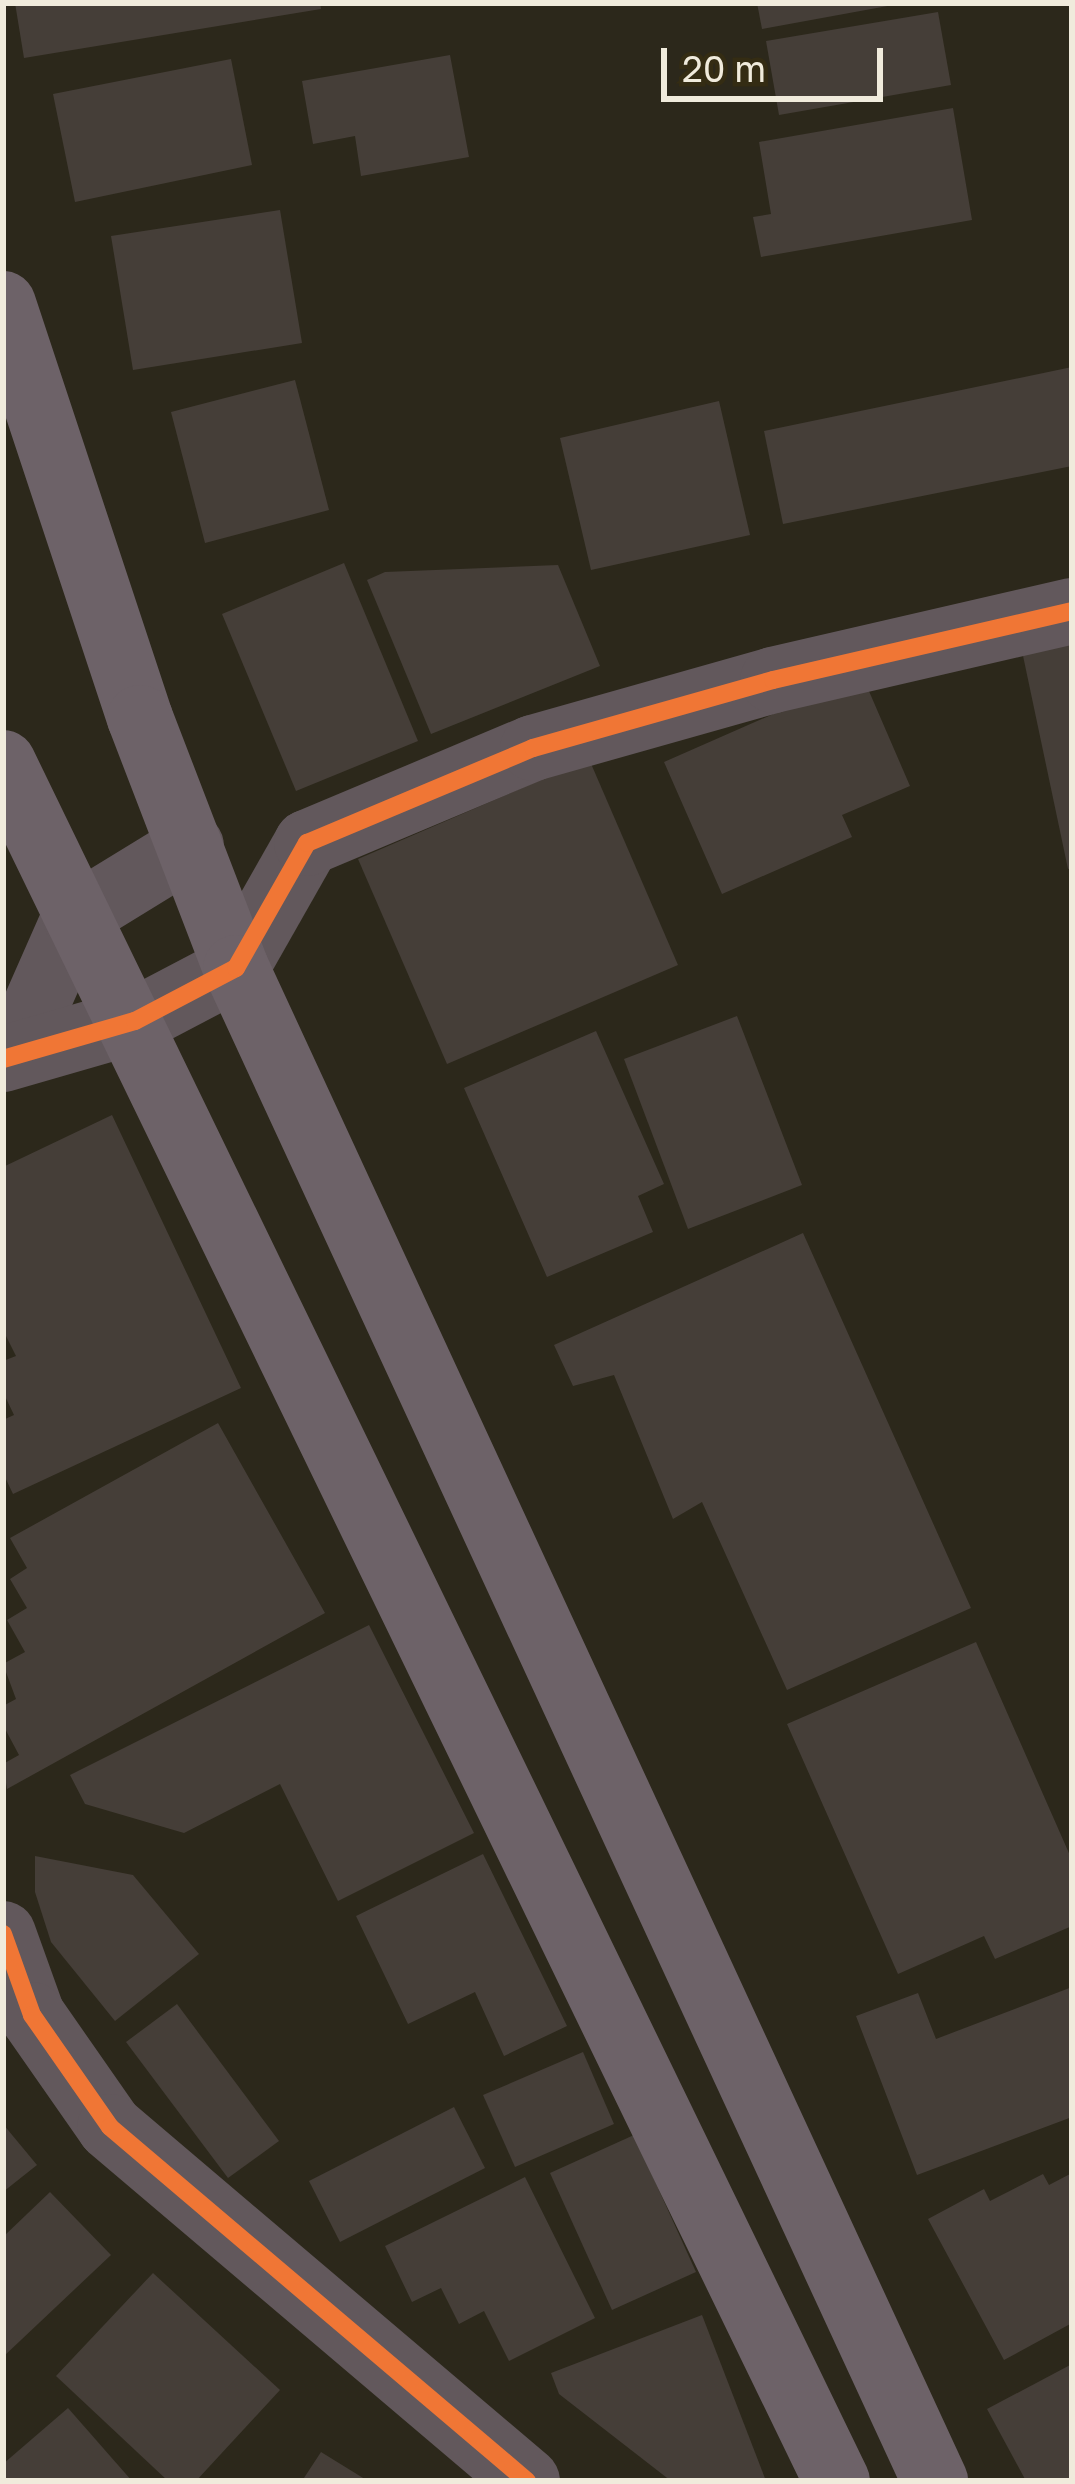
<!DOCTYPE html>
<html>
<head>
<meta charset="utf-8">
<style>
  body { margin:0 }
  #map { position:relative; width:1075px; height:2484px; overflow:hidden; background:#2c281b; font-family:"Golos Text",sans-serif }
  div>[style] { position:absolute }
  .building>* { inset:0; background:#453e38 }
  .minor>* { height:66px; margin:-33px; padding:0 33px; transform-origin:33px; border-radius:33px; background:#62585c }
  .tertiary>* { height:66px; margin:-33px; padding:0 33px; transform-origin:33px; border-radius:33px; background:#62585c }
  .secondary>* { height:66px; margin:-33px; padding:0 33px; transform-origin:33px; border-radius:33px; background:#6d6268 }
  .cycleway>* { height:18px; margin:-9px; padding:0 9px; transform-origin:9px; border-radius:9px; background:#f07635 }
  span { translate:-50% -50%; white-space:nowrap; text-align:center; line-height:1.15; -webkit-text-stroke:12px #342c13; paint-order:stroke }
  .frame { position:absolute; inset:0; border:6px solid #f0ebdc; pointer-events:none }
  .scale { position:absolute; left:661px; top:48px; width:222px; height:54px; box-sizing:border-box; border:6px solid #f0ebdc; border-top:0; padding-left:15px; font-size:36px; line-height:42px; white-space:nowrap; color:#f0ebdc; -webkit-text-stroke:9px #342c13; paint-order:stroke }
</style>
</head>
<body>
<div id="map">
  <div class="building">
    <div style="clip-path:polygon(15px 3px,320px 3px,321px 9px,24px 58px)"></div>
    <div style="clip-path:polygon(757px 3px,893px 3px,893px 5px,762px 29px)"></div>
    <div style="clip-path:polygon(938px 12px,951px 85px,779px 115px,766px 41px)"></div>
    <div style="clip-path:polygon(450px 55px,469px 157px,361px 176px,355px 136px,313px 144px,302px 81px)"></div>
    <div style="clip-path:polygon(231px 59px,252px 165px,75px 202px,53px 94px)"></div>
    <div style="clip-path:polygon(953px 108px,972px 220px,761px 257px,753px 217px,771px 214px,759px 142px)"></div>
    <div style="clip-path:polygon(280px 210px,302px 343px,133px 370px,111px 236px)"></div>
    <div style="clip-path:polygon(1072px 367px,1072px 466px,783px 524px,764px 431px)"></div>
    <div style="clip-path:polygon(295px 380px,329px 510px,205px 543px,171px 412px)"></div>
    <div style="clip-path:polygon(719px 401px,750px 535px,591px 570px,560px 438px)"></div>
    <div style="clip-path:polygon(344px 563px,418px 741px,296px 791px,222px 614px)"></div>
    <div style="clip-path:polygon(558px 565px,600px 666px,431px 734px,367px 580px,385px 572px)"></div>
    <div style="clip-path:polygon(1072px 640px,1072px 868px,1068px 869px,1022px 651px)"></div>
    <div style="clip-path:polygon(862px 675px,910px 786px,842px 815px,852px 837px,722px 894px,664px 762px)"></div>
    <div style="clip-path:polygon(589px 759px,678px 965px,447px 1064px,358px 859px)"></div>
    <div style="clip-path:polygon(737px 1016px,802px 1185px,688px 1229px,624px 1059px)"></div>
    <div style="clip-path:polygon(596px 1031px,664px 1184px,638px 1196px,653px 1232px,547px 1277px,464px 1088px)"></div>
    <div style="clip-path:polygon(112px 1115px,241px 1388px,13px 1494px,3px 1473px,3px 1420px,14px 1415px,3px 1392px,3px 1361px,16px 1356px,3px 1330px,3px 1167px)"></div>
    <div style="clip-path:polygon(803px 1233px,971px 1608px,787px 1690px,702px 1502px,673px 1519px,614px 1375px,573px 1386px,554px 1345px)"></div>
    <div style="clip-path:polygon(218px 1423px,325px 1613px,7px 1789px,3px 1764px,19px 1755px,3px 1725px,3px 1706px,16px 1699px,3px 1664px,25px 1652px,7px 1620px,27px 1608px,10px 1579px,27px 1568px,10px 1538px)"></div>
    <div style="clip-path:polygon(369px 1625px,474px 1833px,338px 1901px,280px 1784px,184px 1833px,85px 1804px,70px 1775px)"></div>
    <div style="clip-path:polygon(976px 1642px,1072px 1860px,1072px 1926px,995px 1959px,984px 1936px,898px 1974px,787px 1724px)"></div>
    <div style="clip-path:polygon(483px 1854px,567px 2026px,504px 2056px,475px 1992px,408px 2024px,356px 1916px)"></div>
    <div style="clip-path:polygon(35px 1856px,133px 1875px,199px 1954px,115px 2021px,51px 1942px,35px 1892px)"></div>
    <div style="clip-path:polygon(1072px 1987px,1072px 2117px,917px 2175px,856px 2016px,918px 1993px,936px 2039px)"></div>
    <div style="clip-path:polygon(177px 2004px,279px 2141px,228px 2178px,126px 2042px)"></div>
    <div style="clip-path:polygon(583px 2052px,614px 2124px,515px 2167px,483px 2095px)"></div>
    <div style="clip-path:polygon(454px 2107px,485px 2168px,340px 2242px,309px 2181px)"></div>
    <div style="clip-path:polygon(3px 2124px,37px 2165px,3px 2192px)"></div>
    <div style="clip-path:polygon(634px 2135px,696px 2272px,612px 2310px,550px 2173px)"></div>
    <div style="clip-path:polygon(1072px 2173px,1072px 2323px,1004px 2360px,928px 2219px,984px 2189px,990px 2201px,1043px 2174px,1049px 2185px)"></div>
    <div style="clip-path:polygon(525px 2177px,595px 2318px,509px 2361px,484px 2311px,459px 2324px,441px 2288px,412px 2302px,385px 2246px)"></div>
    <div style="clip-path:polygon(50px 2192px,111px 2255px,3px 2357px,3px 2237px)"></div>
    <div style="clip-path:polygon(153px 2273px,280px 2390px,196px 2481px,168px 2481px,56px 2376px)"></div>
    <div style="clip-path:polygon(702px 2315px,766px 2481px,671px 2481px,559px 2394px,551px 2373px)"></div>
    <div style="clip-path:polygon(1072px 2364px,1072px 2481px,1026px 2481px,987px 2409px)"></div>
    <div style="clip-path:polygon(68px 2408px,132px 2481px,3px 2481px,3px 2464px)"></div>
    <div style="clip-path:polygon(321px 2452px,368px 2481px,302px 2481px)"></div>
  </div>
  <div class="minor">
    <div style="left:3px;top:1934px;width:86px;rotate:70.3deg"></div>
    <div style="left:32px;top:2015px;width:136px;rotate:55.1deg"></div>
    <div style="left:110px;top:2127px;width:547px;rotate:40.33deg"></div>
  </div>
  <div class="tertiary">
    <div style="left:15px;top:1053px;width:149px;rotate:-66.2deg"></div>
    <div style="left:75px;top:917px;width:136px;rotate:-31.5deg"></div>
    <div style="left:3px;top:1059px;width:137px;rotate:-16.1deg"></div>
    <div style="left:135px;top:1021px;width:114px;rotate:-27.7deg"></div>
    <div style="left:236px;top:968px;width:144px;rotate:-60.4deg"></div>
    <div style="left:307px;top:843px;width:245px;rotate:-22.8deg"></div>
    <div style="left:533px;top:748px;width:249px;rotate:-15.8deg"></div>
    <div style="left:773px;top:680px;width:307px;rotate:-13deg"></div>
  </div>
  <div class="secondary">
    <div style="left:3px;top:304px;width:436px;rotate:71.7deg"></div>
    <div style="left:140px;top:718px;width:268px;rotate:69deg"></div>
    <div style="left:236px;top:968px;width:1667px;rotate:65.2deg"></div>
    <div style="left:3px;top:763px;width:1910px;rotate:64.11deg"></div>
  </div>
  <div class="cycleway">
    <div style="left:3px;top:1059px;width:137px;rotate:-16.1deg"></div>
    <div style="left:135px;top:1021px;width:114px;rotate:-27.7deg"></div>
    <div style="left:236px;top:968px;width:144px;rotate:-60.4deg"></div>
    <div style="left:307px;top:843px;width:245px;rotate:-22.8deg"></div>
    <div style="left:533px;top:748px;width:249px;rotate:-15.8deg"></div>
    <div style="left:773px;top:680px;width:307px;rotate:-13deg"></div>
    <div style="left:3px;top:1934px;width:86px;rotate:70.3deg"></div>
    <div style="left:32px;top:2015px;width:136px;rotate:55.1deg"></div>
    <div style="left:110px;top:2127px;width:547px;rotate:40.33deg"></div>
  </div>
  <div class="frame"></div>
  <div class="scale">20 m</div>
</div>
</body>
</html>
